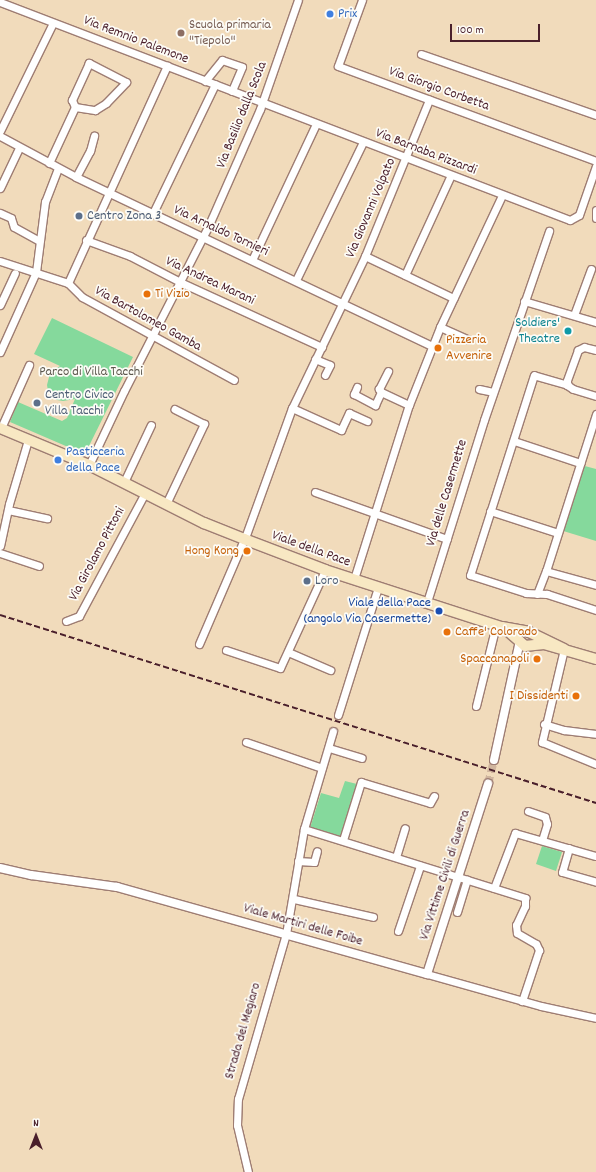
<!DOCTYPE html>
<html>
<head>
<meta charset="utf-8">
<style>
  body { margin:0 }
  #map { position:relative; width:596px; height:1172px; overflow:hidden; background:#f1dbbb; font-family:Dekko,sans-serif }
  div>[style] { position:absolute }
  .green>* { inset:0; background:#85d99c }
  .tertiary-tunnel>* { height:8px; margin-top:-4px; transform-origin:0; background:repeating-linear-gradient(90deg,#d0b59e 0 8px,transparent 0 12px) }
  .roads { filter:drop-shadow(1px 0 #9e7d73) drop-shadow(-1px 0 #9e7d73) drop-shadow(0 1px #9e7d73) drop-shadow(0 -1px #9e7d73) }
  .minor>* { height:7px; margin:-3.5px; padding:0 3.5px; transform-origin:3.5px; border-radius:3.5px; background:#fff }
  .tertiary>* { height:8px; margin:-4px; padding:0 4px; transform-origin:4px; border-radius:4px; background:#fff }
  .secondary>* { height:10px; margin:-5px; padding:0 5px; transform-origin:5px; border-radius:5px; background:#f8e8c3 }
  .rail>* { height:2px; margin-top:-1px; transform-origin:0; background:repeating-linear-gradient(90deg,#4a1f2b 0 6px,transparent 0 9px) }
  .dots>* { width:11px; height:11px; translate:-50% -50%; box-sizing:border-box; border:2px solid #fdfcf7; border-radius:50% }
  span { translate:-50% -50%; white-space:nowrap; text-align:center; line-height:1.15; -webkit-text-stroke:3.5px #fdfcf7; paint-order:stroke }
  .shop-label { font-size:14px; color:#366cbe }
  .left { translate:0 -50%; text-align:left }
  .education-label { font-size:14px; color:#785e54 }
  .street-label { font-size:14px; color:#4a1f2b }
  .service-label { font-size:14px; color:#4e5e75 }
  .food-label { font-size:14px; color:#c56008 }
  .right { translate:-100% -50%; text-align:right }
  .culture-label { font-size:14px; color:#0d838f }
  .park-label { font-size:14px; color:#5c574d }
  .transit-label { font-size:14px; color:#164399 }
  .north { position:absolute; left:16px; top:1116px; width:40px; height:40px; -webkit-text-stroke:3px #fdfcf7; paint-order:stroke; rotate:0deg; font-size:11px; font-weight:700; line-height:16px; text-align:center; color:#4a1f2b }
  .north::after { content:''; display:block; margin:auto; width:14px; height:18px; background:#4a1f2b; clip-path:polygon(50% 0,100% 100%,50% 72%,0 100%) }
  .scale { position:absolute; left:450px; top:24px; width:90px; height:18px; box-sizing:border-box; border:2px solid #4a1f2b; border-top:0; padding-left:5px; font-size:12px; line-height:14px; white-space:nowrap; color:#4a1f2b; -webkit-text-stroke:3px #fdfcf7; paint-order:stroke }
</style>
</head>
<body>
<div id="map">
  <div class="green">
    <div style="clip-path:polygon(52px 318px,133px 357px,86px 452px,82px 453px,10px 422px,18px 402px,62px 421px,67px 418px,75px 399px,63px 401px,57px 400px,48px 391px,47px 385px,50px 373px,60px 366px,34px 354px)"></div>
    <div style="clip-path:polygon(581px 465px,596px 469px,596px 541px,560px 530px)"></div>
    <div style="clip-path:polygon(345px 781px,357px 784px,341px 837px,310px 828px,321px 793px,339px 798px)"></div>
    <div style="clip-path:polygon(542px 846px,562px 852px,556px 871px,536px 864px)"></div>
  </div>
  <div class="tertiary-tunnel">
    <div style="left:488px;top:784px;width:25px;rotate:-76deg"></div>
  </div>
  <div class="roads">
    <div class="minor">
      <div style="left:362px;top:0;width:70px;rotate:110deg"></div>
      <div style="left:338px;top:66px;width:275px;rotate:20.2deg"></div>
      <div style="left:0;top:2px;width:610px;rotate:20.93deg"></div>
      <div style="left:570px;top:220px;width:10px;rotate:-29deg"></div>
      <div style="left:579px;top:215px;width:52px;rotate:-70.9deg"></div>
      <div style="left:421px;top:54px;width:185px;rotate:19.2deg"></div>
      <div style="left:205px;top:81px;width:27px;rotate:-51deg"></div>
      <div style="left:222px;top:60px;width:21px;rotate:19deg"></div>
      <div style="left:242px;top:67px;width:26px;rotate:113deg"></div>
      <div style="left:0;top:131px;width:120px;rotate:-63.9deg"></div>
      <div style="left:0;top:136px;width:86px;rotate:28.3deg"></div>
      <div style="left:76px;top:177px;width:394px;rotate:25.4deg"></div>
      <div style="left:49px;top:163px;width:62px;rotate:-65.1deg"></div>
      <div style="left:75px;top:107px;width:20px;rotate:9deg"></div>
      <div style="left:95px;top:110px;width:13px;rotate:-32deg"></div>
      <div style="left:106px;top:103px;width:29px;rotate:-46deg"></div>
      <div style="left:126px;top:82px;width:42px;rotate:-152.8deg"></div>
      <div style="left:89px;top:63px;width:41px;rotate:114.7deg"></div>
      <div style="left:72px;top:100px;width:8px;rotate:67deg"></div>
      <div style="left:76px;top:177px;width:30px;rotate:-62deg"></div>
      <div style="left:90px;top:151px;width:16px;rotate:-75deg"></div>
      <div style="left:0;top:188px;width:44px;rotate:-64.6deg"></div>
      <div style="left:596px;top:210px;width:8px;rotate:90deg"></div>
      <div style="left:0;top:213px;width:12px;rotate:24deg"></div>
      <div style="left:11px;top:218px;width:9px;rotate:72deg"></div>
      <div style="left:14px;top:227px;width:29px;rotate:29deg"></div>
      <div style="left:153px;top:213px;width:143px;rotate:-64.3deg"></div>
      <div style="left:86px;top:240px;width:47px;rotate:20deg"></div>
      <div style="left:130px;top:256px;width:59px;rotate:27.4deg"></div>
      <div style="left:182px;top:283px;width:154px;rotate:24.6deg"></div>
      <div style="left:365px;top:256px;width:98px;rotate:25.5deg"></div>
      <div style="left:252px;top:260px;width:150px;rotate:-64.8deg"></div>
      <div style="left:0;top:261px;width:71px;rotate:17.9deg"></div>
      <div style="left:68px;top:283px;width:20px;rotate:45deg"></div>
      <div style="left:82px;top:297px;width:173px;rotate:28.6deg"></div>
      <div style="left:405px;top:275px;width:110px;rotate:-65.3deg"></div>
      <div style="left:296px;top:280px;width:153px;rotate:-64.1deg"></div>
      <div style="left:68px;top:283px;width:239px;rotate:-65.5deg"></div>
      <div style="left:524px;top:301px;width:75px;rotate:16.3deg"></div>
      <div style="left:0;top:305px;width:35px;rotate:-65deg"></div>
      <div style="left:574px;top:315px;width:49px;rotate:-69.7deg"></div>
      <div style="left:440px;top:327px;width:30px;rotate:24deg"></div>
      <div style="left:596px;top:350px;width:12px;rotate:-166deg"></div>
      <div style="left:584px;top:347px;width:7px;rotate:153deg"></div>
      <div style="left:578px;top:350px;width:33px;rotate:110deg"></div>
      <div style="left:567px;top:381px;width:4px;rotate:90deg"></div>
      <div style="left:567px;top:385px;width:7px;rotate:34deg"></div>
      <div style="left:573px;top:389px;width:24px;rotate:17deg"></div>
      <div style="left:0;top:352px;width:88px;rotate:-65.8deg"></div>
      <div style="left:36px;top:272px;width:71px;rotate:-82.7deg"></div>
      <div style="left:45px;top:202px;width:36px;rotate:-69deg"></div>
      <div style="left:315px;top:359px;width:16px;rotate:22deg"></div>
      <div style="left:330px;top:365px;width:11px;rotate:117deg"></div>
      <div style="left:568px;top:385px;width:35px;rotate:-164deg"></div>
      <div style="left:534px;top:375px;width:210px;rotate:107.7deg"></div>
      <div style="left:470px;top:575px;width:59px;rotate:17.8deg"></div>
      <div style="left:526px;top:593px;width:21px;rotate:3deg"></div>
      <div style="left:547px;top:594px;width:52px;rotate:18.1deg"></div>
      <div style="left:357px;top:387px;width:8px;rotate:113deg"></div>
      <div style="left:354px;top:394px;width:24px;rotate:28deg"></div>
      <div style="left:375px;top:405px;width:14px;rotate:-65deg"></div>
      <div style="left:381px;top:392px;width:31px;rotate:25deg"></div>
      <div style="left:479px;top:389px;width:14px;rotate:12deg"></div>
      <div style="left:381px;top:392px;width:4px;rotate:-124deg"></div>
      <div style="left:379px;top:389px;width:20px;rotate:-63deg"></div>
      <div style="left:292px;top:408px;width:54px;rotate:24.2deg"></div>
      <div style="left:341px;top:430px;width:19px;rotate:-65deg"></div>
      <div style="left:349px;top:413px;width:20px;rotate:24deg"></div>
      <div style="left:1px;top:428px;width:69px;rotate:-66deg"></div>
      <div style="left:514px;top:441px;width:70px;rotate:18.4deg"></div>
      <div style="left:89px;top:465px;width:82px;rotate:-64.7deg"></div>
      <div style="left:124px;top:391px;width:184px;rotate:-62.9deg"></div>
      <div style="left:208px;top:227px;width:129px;rotate:-66.2deg"></div>
      <div style="left:260px;top:109px;width:115px;rotate:-70.8deg"></div>
      <div style="left:124px;top:482px;width:63px;rotate:-64.7deg"></div>
      <div style="left:315px;top:492px;width:140px;rotate:19.6deg"></div>
      <div style="left:166px;top:504px;width:89px;rotate:-64.6deg"></div>
      <div style="left:204px;top:424px;width:33px;rotate:-153deg"></div>
      <div style="left:8px;top:510px;width:40px;rotate:12deg"></div>
      <div style="left:490px;top:511px;width:71px;rotate:17.9deg"></div>
      <div style="left:0;top:546px;width:43px;rotate:-77.9deg"></div>
      <div style="left:9px;top:504px;width:67px;rotate:-73.5deg"></div>
      <div style="left:0;top:553px;width:41px;rotate:18.4deg"></div>
      <div style="left:546px;top:571px;width:165px;rotate:-72.3deg"></div>
      <div style="left:354px;top:579px;width:182px;rotate:-72.5deg"></div>
      <div style="left:409px;top:405px;width:84px;rotate:-68.3deg"></div>
      <div style="left:440px;top:327px;width:146px;rotate:-64.8deg"></div>
      <div style="left:537px;top:594px;width:25px;rotate:-69deg"></div>
      <div style="left:546px;top:571px;width:52px;rotate:15.6deg"></div>
      <div style="left:427px;top:602px;width:191px;rotate:-72.6deg"></div>
      <div style="left:484px;top:420px;width:200px;rotate:-71deg"></div>
      <div style="left:66px;top:621px;width:14px;rotate:-21deg"></div>
      <div style="left:79px;top:616px;width:140px;rotate:-61.8deg"></div>
      <div style="left:199px;top:644px;width:119px;rotate:-66.7deg"></div>
      <div style="left:246px;top:535px;width:135px;rotate:-70.1deg"></div>
      <div style="left:292px;top:408px;width:169px;rotate:-64.3deg"></div>
      <div style="left:365px;top:256px;width:169px;rotate:-67.7deg"></div>
      <div style="left:564px;top:649px;width:96px;rotate:103.3deg"></div>
      <div style="left:542px;top:742px;width:58px;rotate:22.2deg"></div>
      <div style="left:226px;top:650px;width:57px;rotate:18.4deg"></div>
      <div style="left:280px;top:668px;width:108px;rotate:-65.3deg"></div>
      <div style="left:288px;top:652px;width:46px;rotate:23.2deg"></div>
      <div style="left:476px;top:706px;width:83px;rotate:-76.1deg"></div>
      <div style="left:338px;top:715px;width:134px;rotate:-72.6deg"></div>
      <div style="left:544px;top:724px;width:21px;rotate:17deg"></div>
      <div style="left:564px;top:730px;width:32px;rotate:7deg"></div>
      <div style="left:246px;top:742px;width:80px;rotate:18.9deg"></div>
      <div style="left:329px;top:748px;width:34px;rotate:17deg"></div>
      <div style="left:528px;top:811px;width:18px;rotate:19deg"></div>
      <div style="left:545px;top:817px;width:7px;rotate:74deg"></div>
      <div style="left:547px;top:824px;width:17px;rotate:107deg"></div>
      <div style="left:304px;top:829px;width:232px;rotate:17.3deg"></div>
      <div style="left:525px;top:898px;width:8px;rotate:90deg"></div>
      <div style="left:525px;top:906px;width:21px;rotate:115deg"></div>
      <div style="left:516px;top:925px;width:8px;rotate:83deg"></div>
      <div style="left:517px;top:933px;width:22px;rotate:30deg"></div>
      <div style="left:536px;top:944px;width:7px;rotate:63deg"></div>
      <div style="left:539px;top:950px;width:54px;rotate:108.4deg"></div>
      <div style="left:343px;top:840px;width:61px;rotate:-72.8deg"></div>
      <div style="left:361px;top:782px;width:72px;rotate:16.9deg"></div>
      <div style="left:430px;top:803px;width:8px;rotate:-60deg"></div>
      <div style="left:569px;top:848px;width:25px;rotate:106deg"></div>
      <div style="left:562px;top:872px;width:35px;rotate:16deg"></div>
      <div style="left:396px;top:857px;width:30px;rotate:-73deg"></div>
      <div style="left:298px;top:861px;width:16px;rotate:4deg"></div>
      <div style="left:314px;top:862px;width:11px;rotate:-75deg"></div>
      <div style="left:494px;top:888px;width:59px;rotate:-69.1deg"></div>
      <div style="left:515px;top:833px;width:84px;rotate:15.9deg"></div>
      <div style="left:294px;top:899px;width:81px;rotate:12.8deg"></div>
      <div style="left:457px;top:912px;width:34px;rotate:-73deg"></div>
      <div style="left:398px;top:931px;width:69px;rotate:-71.3deg"></div>
      <div style="left:427px;top:974px;width:118px;rotate:15.7deg"></div>
      <div style="left:541px;top:1006px;width:56px;rotate:12.3deg"></div>
      <div style="left:248px;top:1172px;width:48px;rotate:-103.2deg"></div>
      <div style="left:237px;top:1125px;width:26px;rotate:-88deg"></div>
      <div style="left:238px;top:1099px;width:172px;rotate:-73.8deg"></div>
      <div style="left:286px;top:934px;width:107px;rotate:-80.3deg"></div>
      <div style="left:304px;top:829px;width:102px;rotate:-73.5deg"></div>
    </div>
    <div class="tertiary">
      <div style="left:494px;top:760px;width:122px;rotate:-77.7deg"></div>
      <div style="left:0;top:868px;width:32px;rotate:13deg"></div>
      <div style="left:31px;top:875px;width:87px;rotate:7.9deg"></div>
      <div style="left:117px;top:887px;width:322px;rotate:15.7deg"></div>
      <div style="left:427px;top:974px;width:200px;rotate:-72.2deg"></div>
    </div>
    <div class="secondary">
      <div style="left:0;top:428px;width:96px;rotate:22.6deg"></div>
      <div style="left:89px;top:465px;width:129px;rotate:26.8deg"></div>
      <div style="left:204px;top:523px;width:43px;rotate:21.8deg"></div>
      <div style="left:244px;top:539px;width:87px;rotate:20.9deg"></div>
      <div style="left:325px;top:570px;width:186px;rotate:17.9deg"></div>
      <div style="left:502px;top:627px;width:27px;rotate:10deg"></div>
      <div style="left:529px;top:632px;width:39px;rotate:26deg"></div>
      <div style="left:509px;top:632px;width:21px;rotate:41deg"></div>
      <div style="left:525px;top:646px;width:19px;rotate:-6deg"></div>
      <div style="left:544px;top:644px;width:54px;rotate:16.1deg"></div>
    </div>
  </div>
  <div class="rail">
    <div style="left:0;top:615px;width:625px;rotate:17.51deg"></div>
  </div>
  <div class="dots">
    <div style="left:330px;top:14px;background:#3f7fe0"></div>
    <div style="left:181px;top:33px;background:#8d6e63"></div>
    <div style="left:79px;top:216px;background:#5c6f8a"></div>
    <div style="left:147px;top:294px;background:#e8710a"></div>
    <div style="left:568px;top:331px;background:#0f9aa8"></div>
    <div style="left:438px;top:348px;background:#e8710a"></div>
    <div style="left:37px;top:403px;background:#5c6f8a"></div>
    <div style="left:58px;top:460px;background:#3f7fe0"></div>
    <div style="left:247px;top:551px;background:#e8710a"></div>
    <div style="left:307px;top:581px;background:#5c6f8a"></div>
    <div style="left:439px;top:611px;background:#1a4fb4"></div>
    <div style="left:447px;top:632px;background:#e8710a"></div>
    <div style="left:537px;top:659px;background:#e8710a"></div>
    <div style="left:576px;top:696px;background:#e8710a"></div>
  </div>
  <div class="shop-label">
    <span class="left" style="left:338px;top:14px">Prix</span>
    <span class="left" style="left:66px;top:460px">Pasticceria<br>della Pace</span>
  </div>
  <div class="education-label">
    <span class="left" style="left:189px;top:33px">Scuola primaria<br>"Tiepolo"</span>
  </div>
  <div class="street-label">
    <span style="left:136px;top:40px;rotate:21deg">Via Remnio Palemone</span>
    <span style="left:439px;top:89px;rotate:20deg">Via Giorgio Corbetta</span>
    <span style="left:242px;top:115px;rotate:-68deg">Via Basilio dalla Scola</span>
    <span style="left:426px;top:152px;rotate:21deg">Via Barnaba Pizzardi</span>
    <span style="left:371px;top:208px;rotate:-67deg">Via Giovanni Volpato</span>
    <span style="left:221px;top:231px;rotate:25deg">Via Arnaldo Tornieri</span>
    <span style="left:210px;top:281px;rotate:25deg">Via Andrea Marani</span>
    <span style="left:148px;top:319px;rotate:29deg">Via Bartolomeo Gamba</span>
    <span style="left:447px;top:493px;rotate:-73deg">Via delle Casermette</span>
    <span style="left:311px;top:549px;rotate:20deg">Viale della Pace</span>
    <span style="left:97px;top:554px;rotate:-62deg">Via Girolamo Pittoni</span>
    <span style="left:445px;top:875px;rotate:-72deg">Via Vittime Civili di Guerra</span>
    <span style="left:303px;top:925px;rotate:16deg">Viale Martiri delle Foibe</span>
    <span style="left:243px;top:1031px;rotate:-74deg">Strada del Megiaro</span>
  </div>
  <div class="service-label">
    <span class="left" style="left:87px;top:216px">Centro Zona 3</span>
    <span class="left" style="left:45px;top:403px">Centro Civico<br>Villa Tacchi</span>
    <span class="left" style="left:315px;top:581px">Loro</span>
  </div>
  <div class="food-label">
    <span class="left" style="left:155px;top:294px">Ti Vizio</span>
    <span class="left" style="left:446px;top:348px">Pizzeria<br>Avvenire</span>
    <span class="right" style="left:239px;top:551px">Hong Kong</span>
    <span class="left" style="left:455px;top:632px">Caffe' Colorado</span>
    <span class="right" style="left:529px;top:659px">Spaccanapoli</span>
    <span class="right" style="left:568px;top:696px">I Dissidenti</span>
  </div>
  <div class="culture-label">
    <span class="right" style="left:560px;top:331px">Soldiers'<br>Theatre</span>
  </div>
  <div class="park-label">
    <span style="left:91px;top:372px">Parco di Villa Tacchi</span>
  </div>
  <div class="transit-label">
    <span class="right" style="left:431px;top:611px">Viale della Pace<br>(angolo Via Casermette)</span>
  </div>
  <div class="north">N</div>
  <div class="scale">100 m</div>
</div>
</body>
</html>
